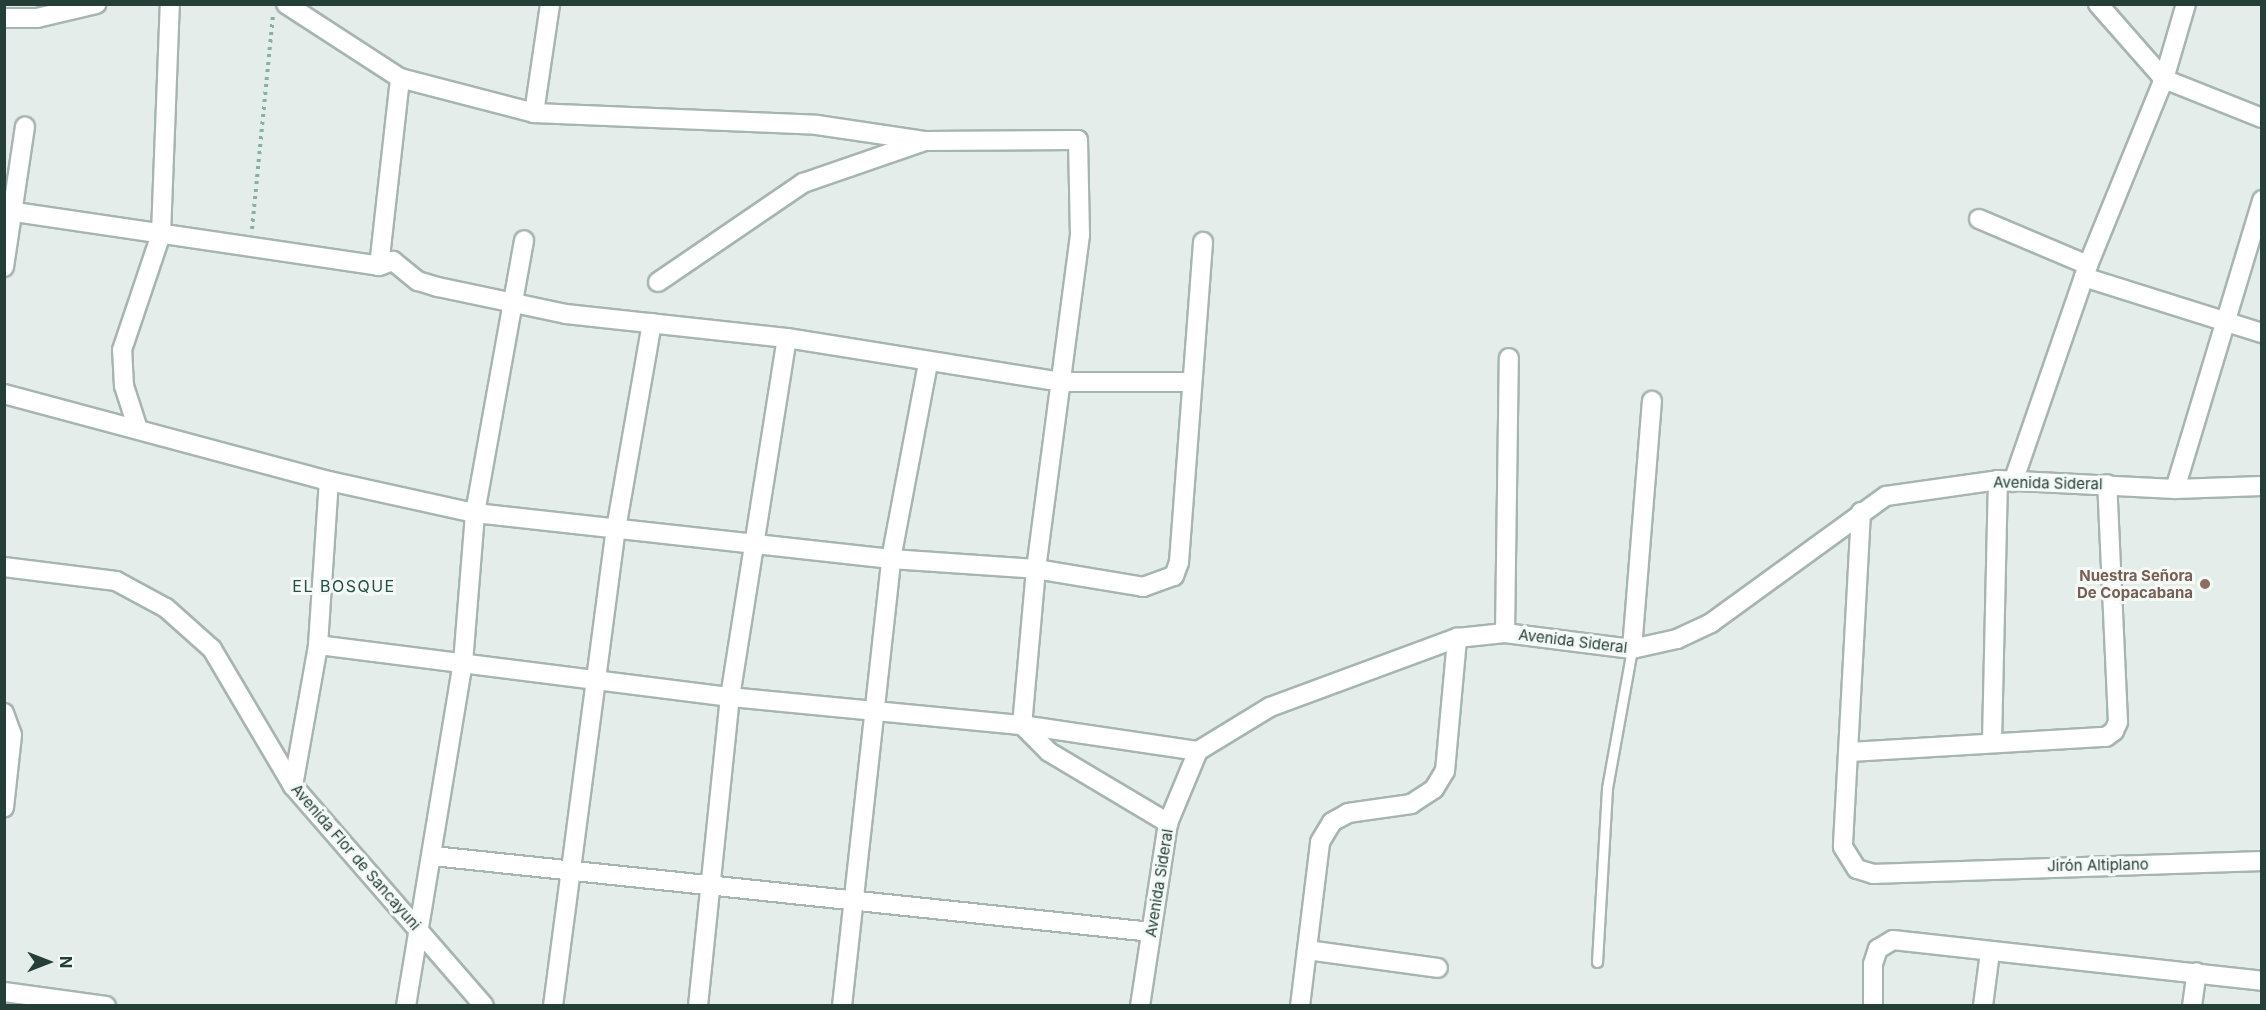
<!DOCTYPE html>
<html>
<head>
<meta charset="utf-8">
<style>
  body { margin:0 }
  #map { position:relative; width:2266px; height:1010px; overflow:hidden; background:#e4edea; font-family:Inter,sans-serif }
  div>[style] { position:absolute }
  .path>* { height:4px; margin-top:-2px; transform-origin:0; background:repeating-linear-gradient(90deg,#86b0a4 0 3px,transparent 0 7.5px) }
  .roads { filter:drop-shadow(2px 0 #a7b5b1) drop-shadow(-2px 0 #a7b5b1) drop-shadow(0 2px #a7b5b1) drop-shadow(0 -2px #a7b5b1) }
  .lane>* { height:9px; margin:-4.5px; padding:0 4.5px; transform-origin:4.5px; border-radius:4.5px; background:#fff }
  .street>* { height:18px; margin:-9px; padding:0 9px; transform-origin:9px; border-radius:9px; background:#fff }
  .dots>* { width:16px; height:16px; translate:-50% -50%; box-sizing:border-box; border:3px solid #f5faf7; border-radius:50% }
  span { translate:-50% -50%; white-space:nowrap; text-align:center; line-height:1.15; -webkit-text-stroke:6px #f5faf7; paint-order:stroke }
  .street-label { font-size:15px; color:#243e38 }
  .education-label { font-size:15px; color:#785e54; font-weight:700 }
  .right { translate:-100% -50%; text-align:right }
  .neighbourhood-label { font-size:16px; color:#215046; letter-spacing:1.5px }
  .frame { position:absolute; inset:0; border:6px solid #243e38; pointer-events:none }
  .north { position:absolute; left:18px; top:932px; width:60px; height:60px; -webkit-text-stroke:4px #f5faf7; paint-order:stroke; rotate:90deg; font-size:16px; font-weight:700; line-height:24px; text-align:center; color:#243e38 }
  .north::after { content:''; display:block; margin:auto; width:21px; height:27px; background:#243e38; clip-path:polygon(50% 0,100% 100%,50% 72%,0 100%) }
</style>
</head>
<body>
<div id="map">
  <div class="path">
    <div style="left:252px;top:229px;width:215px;rotate:-84.4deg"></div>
  </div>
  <div class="roads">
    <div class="lane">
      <div style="left:1597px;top:962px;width:174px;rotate:-86.7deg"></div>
      <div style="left:1607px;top:788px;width:141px;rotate:-79.8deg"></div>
    </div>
    <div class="street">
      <div style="left:286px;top:4px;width:136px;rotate:33deg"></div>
      <div style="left:400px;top:78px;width:138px;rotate:14.6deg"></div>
      <div style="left:534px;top:113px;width:283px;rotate:2.4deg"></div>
      <div style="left:817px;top:125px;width:110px;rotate:8.4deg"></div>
      <div style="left:926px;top:141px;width:152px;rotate:-0.4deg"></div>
      <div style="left:1078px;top:140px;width:95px;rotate:88.8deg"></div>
      <div style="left:1080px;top:235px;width:337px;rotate:97.5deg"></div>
      <div style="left:1036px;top:569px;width:157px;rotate:95.1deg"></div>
      <div style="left:1022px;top:725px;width:38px;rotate:45deg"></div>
      <div style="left:1049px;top:752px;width:139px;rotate:30.8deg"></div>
      <div style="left:2098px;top:4px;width:100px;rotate:48.7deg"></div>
      <div style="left:2164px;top:79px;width:105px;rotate:21.7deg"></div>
      <div style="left:4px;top:18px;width:33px"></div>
      <div style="left:37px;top:18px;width:61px;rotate:-13.3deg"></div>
      <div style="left:534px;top:113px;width:110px;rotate:-81.6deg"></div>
      <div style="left:15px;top:212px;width:368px;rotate:8.4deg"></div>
      <div style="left:379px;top:266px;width:15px;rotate:-20deg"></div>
      <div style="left:393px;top:261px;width:32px;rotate:39deg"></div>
      <div style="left:418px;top:281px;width:21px;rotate:17deg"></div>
      <div style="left:438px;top:287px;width:131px;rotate:11.9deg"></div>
      <div style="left:566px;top:314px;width:222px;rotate:6.2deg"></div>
      <div style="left:787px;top:338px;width:279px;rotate:9.1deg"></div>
      <div style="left:1063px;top:382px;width:129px"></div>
      <div style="left:1979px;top:219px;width:118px;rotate:22.9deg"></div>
      <div style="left:379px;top:266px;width:189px;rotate:-83.6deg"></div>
      <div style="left:4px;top:267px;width:142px;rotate:-81.5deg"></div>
      <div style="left:2084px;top:277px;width:187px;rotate:17.5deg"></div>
      <div style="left:658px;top:282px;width:176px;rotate:-34.3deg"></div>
      <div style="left:803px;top:183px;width:126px;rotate:-19deg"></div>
      <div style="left:4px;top:394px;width:336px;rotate:15deg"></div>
      <div style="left:329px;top:481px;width:149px;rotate:12.4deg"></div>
      <div style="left:475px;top:513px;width:419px;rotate:6.3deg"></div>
      <div style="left:891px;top:559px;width:145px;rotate:3.9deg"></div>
      <div style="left:1036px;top:569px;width:109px;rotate:9.5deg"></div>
      <div style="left:1143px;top:587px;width:33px;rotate:-20deg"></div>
      <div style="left:1174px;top:576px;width:15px;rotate:-70deg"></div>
      <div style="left:1179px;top:562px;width:321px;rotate:-85.7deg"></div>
      <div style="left:137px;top:426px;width:42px;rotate:-108deg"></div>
      <div style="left:124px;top:386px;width:36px;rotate:-93deg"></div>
      <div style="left:122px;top:350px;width:122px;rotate:-71.4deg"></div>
      <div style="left:161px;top:234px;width:230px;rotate:-87.8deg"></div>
      <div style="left:2013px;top:482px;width:230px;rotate:-70.9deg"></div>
      <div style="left:2088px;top:265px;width:201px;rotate:-67.8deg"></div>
      <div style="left:2164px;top:79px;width:78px;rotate:-73.7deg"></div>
      <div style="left:2175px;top:489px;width:302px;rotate:-73.2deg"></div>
      <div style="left:1861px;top:512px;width:335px;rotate:93.1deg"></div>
      <div style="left:1843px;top:847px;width:26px;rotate:58deg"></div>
      <div style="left:1857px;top:869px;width:17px;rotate:17deg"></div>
      <div style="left:1873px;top:874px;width:389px;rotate:-1.9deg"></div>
      <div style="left:4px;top:567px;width:113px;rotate:7.1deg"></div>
      <div style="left:116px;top:581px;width:57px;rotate:28.4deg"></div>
      <div style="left:166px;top:608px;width:62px;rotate:41.7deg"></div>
      <div style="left:212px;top:649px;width:159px;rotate:59.4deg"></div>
      <div style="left:293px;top:786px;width:291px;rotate:49deg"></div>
      <div style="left:1505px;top:633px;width:275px;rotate:-89.2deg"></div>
      <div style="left:318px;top:645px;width:415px;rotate:7.2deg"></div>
      <div style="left:730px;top:697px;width:293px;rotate:5.5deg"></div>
      <div style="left:1022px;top:725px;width:178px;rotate:8.4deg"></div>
      <div style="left:1632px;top:649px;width:249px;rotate:-85.4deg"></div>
      <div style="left:4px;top:713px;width:23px;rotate:70deg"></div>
      <div style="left:12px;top:735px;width:73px;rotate:96.3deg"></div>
      <div style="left:1992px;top:742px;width:262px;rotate:-88.7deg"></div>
      <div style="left:1850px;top:752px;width:256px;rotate:-3.4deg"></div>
      <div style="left:2106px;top:737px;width:10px;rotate:-37deg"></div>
      <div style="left:2114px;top:731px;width:10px;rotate:-66deg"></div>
      <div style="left:2118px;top:722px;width:238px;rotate:-92.6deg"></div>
      <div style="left:293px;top:786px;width:143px;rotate:-79.9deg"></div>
      <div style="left:318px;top:645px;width:164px;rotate:-86.2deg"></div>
      <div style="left:433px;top:856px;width:722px;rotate:6.04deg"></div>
      <div style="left:1307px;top:950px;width:132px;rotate:7.8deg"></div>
      <div style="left:4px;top:992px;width:103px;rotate:7.8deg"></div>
      <div style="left:406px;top:1006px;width:348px;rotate:-80.6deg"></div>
      <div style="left:463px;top:663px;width:150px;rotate:-85.4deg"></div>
      <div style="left:475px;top:513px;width:277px;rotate:-79.8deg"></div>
      <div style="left:553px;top:1006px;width:481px;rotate:-82.5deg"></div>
      <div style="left:616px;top:529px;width:209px;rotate:-80.1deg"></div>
      <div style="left:698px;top:1006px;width:311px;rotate:-84.1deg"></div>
      <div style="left:730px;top:697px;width:363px;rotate:-81deg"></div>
      <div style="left:842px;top:1006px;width:450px;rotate:-83.7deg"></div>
      <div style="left:891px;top:559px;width:198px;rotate:-79.3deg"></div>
      <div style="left:1140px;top:1006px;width:185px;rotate:-81.3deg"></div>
      <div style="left:1168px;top:823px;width:78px;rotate:-67.4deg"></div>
      <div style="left:1198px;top:751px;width:84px;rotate:-31.4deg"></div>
      <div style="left:1270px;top:707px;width:199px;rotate:-20.3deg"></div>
      <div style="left:1457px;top:638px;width:48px;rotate:-5.9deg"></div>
      <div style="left:1505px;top:633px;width:128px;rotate:7.2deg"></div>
      <div style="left:1632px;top:649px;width:46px;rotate:-12.5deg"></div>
      <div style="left:1677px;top:639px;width:38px;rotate:-25deg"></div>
      <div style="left:1711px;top:623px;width:216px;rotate:-36deg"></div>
      <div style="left:1886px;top:496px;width:113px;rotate:-8.1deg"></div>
      <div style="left:1998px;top:480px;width:177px;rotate:2.9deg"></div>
      <div style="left:2175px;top:489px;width:87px;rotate:-2deg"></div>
      <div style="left:1300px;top:1006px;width:165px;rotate:-83deg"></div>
      <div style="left:1320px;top:842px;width:23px;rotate:-59deg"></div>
      <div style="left:1332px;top:822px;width:18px;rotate:-29deg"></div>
      <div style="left:1348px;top:813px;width:64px;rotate:-8.1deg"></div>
      <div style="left:1411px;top:804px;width:27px;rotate:-33deg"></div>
      <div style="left:1434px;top:789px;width:21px;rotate:-59deg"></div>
      <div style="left:1445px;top:771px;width:134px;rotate:-84.8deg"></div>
      <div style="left:1873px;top:1006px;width:42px;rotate:-90deg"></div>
      <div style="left:1873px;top:964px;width:16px;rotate:-72deg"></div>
      <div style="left:1878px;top:949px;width:17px;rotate:-31deg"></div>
      <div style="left:1893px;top:940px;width:371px;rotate:6.3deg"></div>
      <div style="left:1983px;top:1006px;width:54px;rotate:-82.6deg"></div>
      <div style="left:2192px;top:1006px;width:34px;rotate:-82deg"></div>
    </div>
  </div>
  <div class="dots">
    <div style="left:2205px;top:584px;background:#8d6e63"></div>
  </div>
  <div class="street-label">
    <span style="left:2048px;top:483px;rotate:1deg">Avenida Sideral</span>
    <span style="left:1573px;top:641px;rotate:7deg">Avenida Sideral</span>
    <span style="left:356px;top:857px;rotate:49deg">Avenida Flor de Sancayuni</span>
    <span style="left:2098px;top:865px;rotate:-1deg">Jirón Altiplano</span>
    <span style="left:1159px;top:883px;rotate:-81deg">Avenida Sideral</span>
  </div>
  <div class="education-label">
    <span class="right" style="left:2193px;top:584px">Nuestra Señora<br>De Copacabana</span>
  </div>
  <div class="neighbourhood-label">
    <span style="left:344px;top:586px">EL BOSQUE</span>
  </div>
  <div class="frame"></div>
  <div class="north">N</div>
</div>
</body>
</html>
